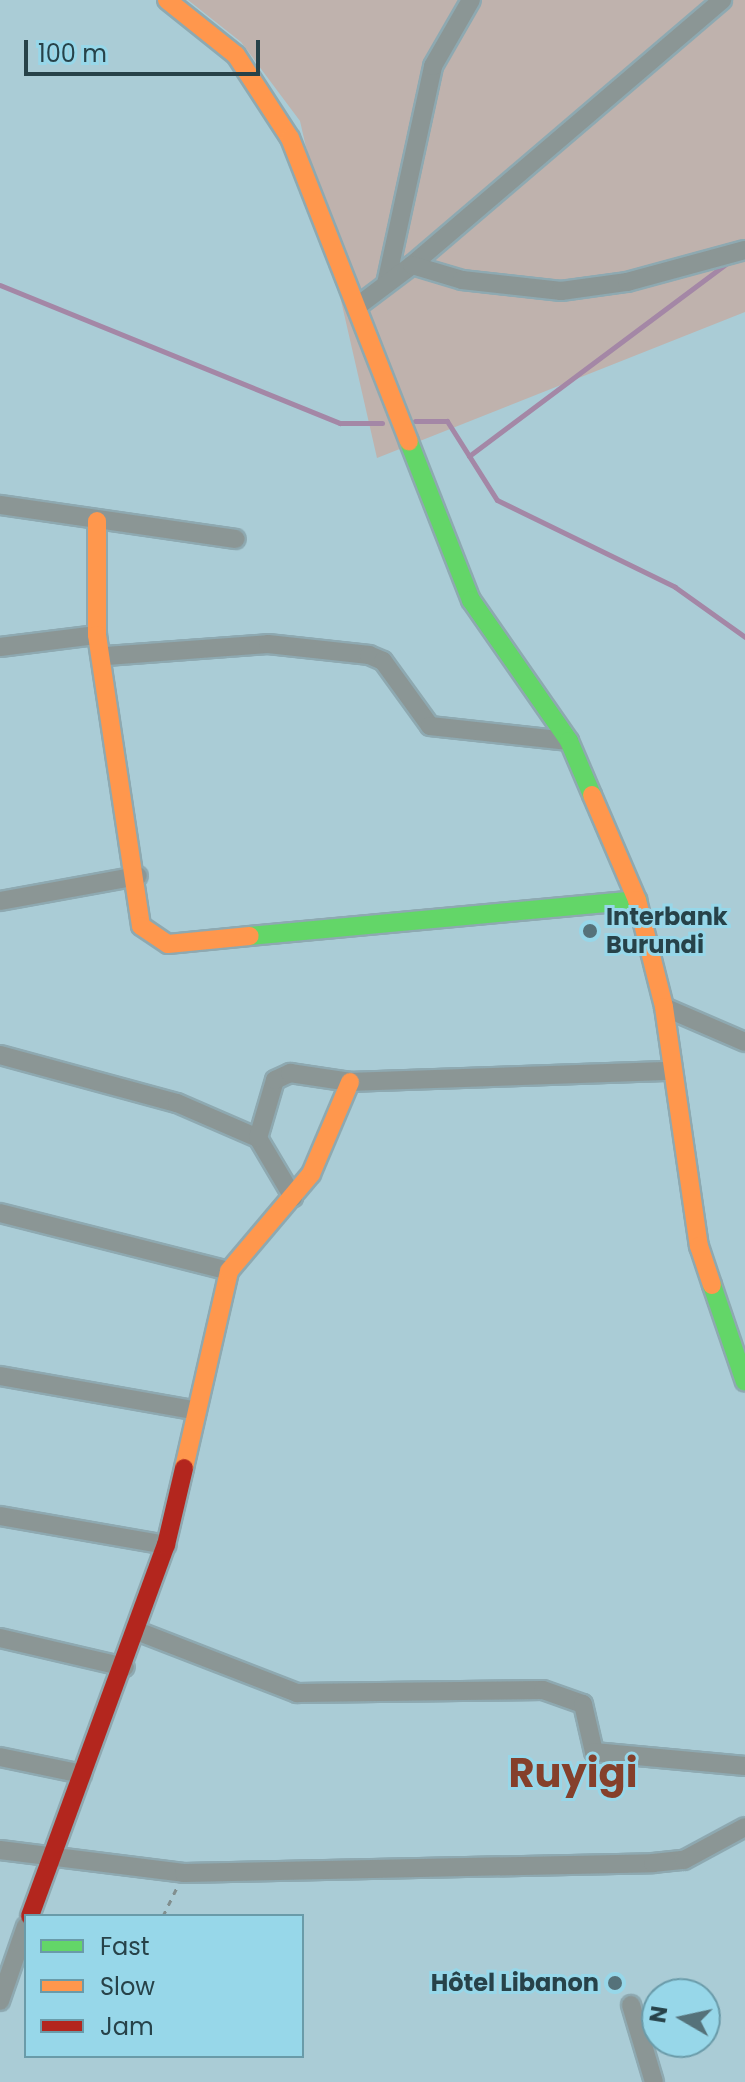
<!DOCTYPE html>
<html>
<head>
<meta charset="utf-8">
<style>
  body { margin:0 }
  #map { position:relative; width:745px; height:2082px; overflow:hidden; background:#aaccd6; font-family:Poppins,sans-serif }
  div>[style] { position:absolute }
  .green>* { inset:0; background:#bfb2ad }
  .stream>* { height:5px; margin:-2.5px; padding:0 2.5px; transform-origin:2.5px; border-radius:2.5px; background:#a487a6 }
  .path>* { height:3px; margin-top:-1.5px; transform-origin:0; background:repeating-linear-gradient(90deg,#818f8f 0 6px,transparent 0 12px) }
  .roads { filter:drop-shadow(2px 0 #8ea9b1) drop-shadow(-2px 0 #8ea9b1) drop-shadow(0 2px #8ea9b1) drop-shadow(0 -2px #8ea9b1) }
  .street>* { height:18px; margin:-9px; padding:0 9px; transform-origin:9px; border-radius:9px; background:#8b9695 }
  .fast>* { height:18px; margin:-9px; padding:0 9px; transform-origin:9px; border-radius:9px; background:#63d668 }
  .slow>* { height:18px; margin:-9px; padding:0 9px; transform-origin:9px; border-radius:9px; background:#ff974d }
  .jam>* { height:18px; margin:-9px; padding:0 9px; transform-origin:9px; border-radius:9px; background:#b3261e }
  .dots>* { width:22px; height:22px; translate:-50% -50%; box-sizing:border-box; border:4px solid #97d7e9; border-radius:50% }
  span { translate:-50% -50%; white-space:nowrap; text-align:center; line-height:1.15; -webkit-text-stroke:6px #97d7e9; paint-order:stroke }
  .poi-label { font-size:24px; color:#274249; font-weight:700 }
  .left { translate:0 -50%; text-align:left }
  .right { translate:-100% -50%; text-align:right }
  .town-label { font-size:40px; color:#85402b; font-weight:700 }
  .legend { position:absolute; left:24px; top:1914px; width:280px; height:144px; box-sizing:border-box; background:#97d7e9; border:2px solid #6a9ba9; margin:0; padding:10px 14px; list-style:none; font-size:24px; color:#274249 }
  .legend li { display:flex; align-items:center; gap:16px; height:40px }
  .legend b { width:40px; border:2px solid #6a9ba9 }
  .north { position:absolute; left:641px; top:1978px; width:80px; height:80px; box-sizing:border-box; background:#97d7e9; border:2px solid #6a9ba9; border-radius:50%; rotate:279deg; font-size:22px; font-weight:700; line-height:32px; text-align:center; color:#274249 }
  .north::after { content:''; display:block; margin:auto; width:28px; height:36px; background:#55727a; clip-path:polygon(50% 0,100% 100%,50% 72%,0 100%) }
  .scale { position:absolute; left:24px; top:40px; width:236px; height:36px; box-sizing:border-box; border:4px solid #274249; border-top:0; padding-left:10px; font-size:24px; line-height:28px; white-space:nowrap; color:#274249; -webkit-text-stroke:6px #97d7e9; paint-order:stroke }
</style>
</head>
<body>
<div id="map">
  <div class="green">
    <div style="clip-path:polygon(188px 0,745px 0,745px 312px,377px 458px,300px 121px,241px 42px)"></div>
  </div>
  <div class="stream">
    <div style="left:0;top:285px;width:367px;rotate:22.1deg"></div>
    <div style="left:340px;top:423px;width:42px"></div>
    <div style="left:415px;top:421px;width:32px"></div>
    <div style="left:447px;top:421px;width:93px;rotate:57.7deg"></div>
    <div style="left:497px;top:500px;width:198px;rotate:26deg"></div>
    <div style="left:675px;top:587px;width:86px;rotate:35.5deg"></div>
    <div style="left:469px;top:456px;width:324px;rotate:-36.8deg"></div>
  </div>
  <div class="path">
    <div style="left:163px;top:1916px;width:32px;rotate:-64deg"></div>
  </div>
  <div class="roads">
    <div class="street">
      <div style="left:412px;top:265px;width:408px;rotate:-40.5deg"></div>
      <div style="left:386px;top:284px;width:223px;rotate:-77.8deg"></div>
      <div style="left:433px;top:66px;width:76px;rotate:-60.1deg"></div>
      <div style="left:359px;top:305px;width:66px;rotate:-37deg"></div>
      <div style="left:412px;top:265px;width:52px;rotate:16.7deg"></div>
      <div style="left:462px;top:280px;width:100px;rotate:6.3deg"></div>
      <div style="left:561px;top:291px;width:67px;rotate:-7.8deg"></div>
      <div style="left:627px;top:282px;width:122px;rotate:-15.2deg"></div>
      <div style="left:0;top:505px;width:238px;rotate:8.2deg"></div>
      <div style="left:0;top:647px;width:98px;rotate:-7.1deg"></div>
      <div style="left:106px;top:656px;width:162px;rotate:-4.2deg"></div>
      <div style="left:268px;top:644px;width:102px;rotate:6.2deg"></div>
      <div style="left:369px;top:655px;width:15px;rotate:23deg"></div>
      <div style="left:383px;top:661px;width:80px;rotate:54.1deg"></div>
      <div style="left:430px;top:726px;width:140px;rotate:6.2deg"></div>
      <div style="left:0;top:901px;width:140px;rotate:-10.3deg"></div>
      <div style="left:664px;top:1007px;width:88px;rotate:23.4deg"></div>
      <div style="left:0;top:1055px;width:183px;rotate:15.2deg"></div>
      <div style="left:177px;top:1103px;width:88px;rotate:23.4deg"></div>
      <div style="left:258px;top:1138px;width:69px;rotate:59.3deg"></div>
      <div style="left:258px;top:1138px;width:60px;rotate:-73.7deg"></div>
      <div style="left:275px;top:1080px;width:17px;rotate:-25deg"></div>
      <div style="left:290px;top:1073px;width:61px;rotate:8.5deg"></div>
      <div style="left:350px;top:1082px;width:321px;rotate:-2deg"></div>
      <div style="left:0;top:1213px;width:236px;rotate:14.2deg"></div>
      <div style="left:0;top:1376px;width:196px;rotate:10deg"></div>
      <div style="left:0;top:1516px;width:169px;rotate:9.9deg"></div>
      <div style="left:137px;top:1631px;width:172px;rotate:21.2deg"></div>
      <div style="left:297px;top:1693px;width:246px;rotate:-0.7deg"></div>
      <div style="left:543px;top:1690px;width:42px;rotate:19.3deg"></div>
      <div style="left:583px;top:1704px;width:49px;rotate:77.1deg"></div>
      <div style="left:594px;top:1752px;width:152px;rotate:5.3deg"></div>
      <div style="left:0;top:1638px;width:128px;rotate:13.1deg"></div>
      <div style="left:0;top:1757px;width:84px;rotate:11.7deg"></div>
      <div style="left:0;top:1850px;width:185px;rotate:7.1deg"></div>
      <div style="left:184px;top:1873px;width:469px;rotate:-1.2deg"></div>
      <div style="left:653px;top:1863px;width:31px;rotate:-6deg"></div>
      <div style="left:684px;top:1860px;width:69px;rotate:-28.4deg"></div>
      <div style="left:0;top:2001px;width:79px;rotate:-70.9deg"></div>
      <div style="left:631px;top:2005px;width:80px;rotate:73.4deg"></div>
    </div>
    <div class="fast">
      <div style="left:409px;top:442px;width:170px;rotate:68.6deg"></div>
      <div style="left:471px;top:600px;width:172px;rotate:55.2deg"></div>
      <div style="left:569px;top:741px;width:59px;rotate:66.9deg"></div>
      <div style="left:250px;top:936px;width:389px;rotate:-5.3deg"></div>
      <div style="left:712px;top:1285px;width:102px;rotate:71.2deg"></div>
    </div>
    <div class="slow">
      <div style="left:167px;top:0;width:88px;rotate:38.6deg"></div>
      <div style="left:236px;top:55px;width:99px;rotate:57deg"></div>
      <div style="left:290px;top:138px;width:326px;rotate:68.6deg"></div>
      <div style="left:97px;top:521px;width:114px;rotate:90deg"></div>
      <div style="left:97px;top:635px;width:294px;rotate:81.4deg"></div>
      <div style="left:141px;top:926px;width:32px;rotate:34deg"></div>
      <div style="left:168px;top:944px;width:82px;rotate:-5.6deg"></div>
      <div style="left:592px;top:795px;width:114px;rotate:66.8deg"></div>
      <div style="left:637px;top:900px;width:110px;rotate:75.8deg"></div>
      <div style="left:664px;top:1007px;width:242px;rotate:81.7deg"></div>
      <div style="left:699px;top:1246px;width:41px;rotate:71.6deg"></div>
      <div style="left:184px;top:1468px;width:202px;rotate:-77.1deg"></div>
      <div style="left:229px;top:1271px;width:127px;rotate:-49.8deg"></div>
      <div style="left:311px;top:1174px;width:100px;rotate:-67deg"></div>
    </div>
    <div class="jam">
      <div style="left:30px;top:1916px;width:395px;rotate:-69.9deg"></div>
      <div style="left:166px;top:1545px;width:79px;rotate:-76.8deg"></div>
    </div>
  </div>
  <div class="dots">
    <div style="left:590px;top:931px;background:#55727a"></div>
    <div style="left:615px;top:1983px;background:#55727a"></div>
  </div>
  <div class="poi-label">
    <span class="left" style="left:606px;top:931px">Interbank<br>Burundi</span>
    <span class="right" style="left:599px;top:1983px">Hôtel Libanon</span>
  </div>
  <div class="town-label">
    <span style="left:573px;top:1773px">Ruyigi</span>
  </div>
  <ul class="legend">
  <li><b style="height:10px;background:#63d668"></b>Fast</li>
  <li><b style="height:10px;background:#ff974d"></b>Slow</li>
  <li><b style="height:10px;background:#b3261e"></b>Jam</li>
  </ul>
  <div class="north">N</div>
  <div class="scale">100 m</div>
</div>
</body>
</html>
